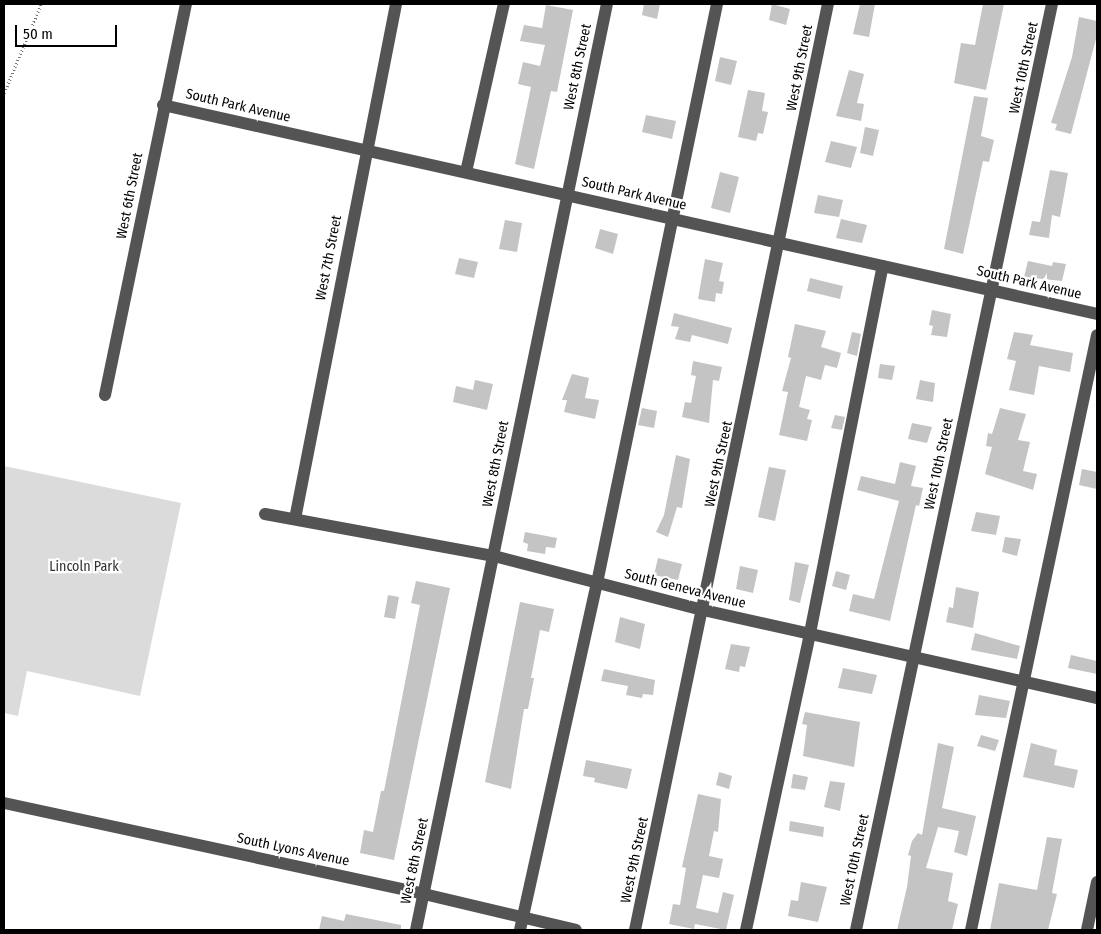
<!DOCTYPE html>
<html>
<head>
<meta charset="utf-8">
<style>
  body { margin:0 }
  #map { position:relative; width:1101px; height:934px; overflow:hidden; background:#fff; font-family:"Fira Sans Condensed",sans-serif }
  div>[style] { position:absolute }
  .green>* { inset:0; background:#dbdbdb }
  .building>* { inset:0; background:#c4c4c4 }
  .path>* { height:2.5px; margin-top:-1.25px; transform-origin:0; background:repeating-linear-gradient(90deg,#767676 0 1px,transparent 0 3.5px) }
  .minor>* { height:12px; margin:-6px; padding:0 6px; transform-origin:6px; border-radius:6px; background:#545454 }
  span { translate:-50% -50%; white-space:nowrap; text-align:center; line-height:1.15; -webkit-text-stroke:4.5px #fff; paint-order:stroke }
  .street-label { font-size:14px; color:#000 }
  .park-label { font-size:14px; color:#323232 }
  .frame { position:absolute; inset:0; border:5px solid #000; pointer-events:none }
  .scale { position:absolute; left:15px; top:25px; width:102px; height:22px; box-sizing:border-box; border:2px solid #000; border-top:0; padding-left:6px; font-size:15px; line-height:18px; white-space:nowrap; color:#000; -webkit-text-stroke:4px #fff; paint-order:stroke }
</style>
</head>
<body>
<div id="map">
  <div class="green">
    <div style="clip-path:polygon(4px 466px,181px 503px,140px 696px,27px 671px,18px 716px,4px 713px)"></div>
  </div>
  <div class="building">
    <div style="clip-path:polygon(644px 4px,660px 4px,657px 19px,642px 15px)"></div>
    <div style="clip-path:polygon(772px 4px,790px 9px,786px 25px,769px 20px)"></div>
    <div style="clip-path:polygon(860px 4px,875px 4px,869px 37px,853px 34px)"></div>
    <div style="clip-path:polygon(983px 4px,1004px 4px,986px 90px,954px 83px,961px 43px,975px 45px)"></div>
    <div style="clip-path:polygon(546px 5px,573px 10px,557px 92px,551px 91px,534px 169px,515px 164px,531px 87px,518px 84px,523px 62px,540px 66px,545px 45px,520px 41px,524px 25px,542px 28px)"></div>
    <div style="clip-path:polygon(1079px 17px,1097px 21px,1097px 35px,1071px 134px,1055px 130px,1057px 124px,1051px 123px,1072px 57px)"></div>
    <div style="clip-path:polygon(720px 57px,737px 61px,731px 85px,715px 81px)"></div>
    <div style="clip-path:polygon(849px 70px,864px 74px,857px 103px,864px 104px,861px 121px,836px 116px)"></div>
    <div style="clip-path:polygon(748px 90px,765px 93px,762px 111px,768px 112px,763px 134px,758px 133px,756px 141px,738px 137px)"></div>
    <div style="clip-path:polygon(974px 96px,988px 98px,981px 136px,994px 140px,989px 162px,983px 161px,963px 254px,944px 249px)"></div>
    <div style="clip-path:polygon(646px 115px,676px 121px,672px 139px,642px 132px)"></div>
    <div style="clip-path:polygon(865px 127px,879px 130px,873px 156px,860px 153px)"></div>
    <div style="clip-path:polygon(831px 141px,857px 147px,851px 168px,825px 162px)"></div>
    <div style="clip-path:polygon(1050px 170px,1068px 173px,1060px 217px,1052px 215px,1049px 238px,1029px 235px,1032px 221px,1040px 222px)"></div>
    <div style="clip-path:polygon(720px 172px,739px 177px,730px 213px,711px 208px)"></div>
    <div style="clip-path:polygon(818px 195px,843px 200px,839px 217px,814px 213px)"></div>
    <div style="clip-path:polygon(841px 219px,867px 225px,862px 243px,836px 238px)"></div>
    <div style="clip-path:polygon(505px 220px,522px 223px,517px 252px,499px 249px)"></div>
    <div style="clip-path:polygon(600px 229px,618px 234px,613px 254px,595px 248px)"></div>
    <div style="clip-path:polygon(459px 258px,478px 262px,474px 278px,455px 274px)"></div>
    <div style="clip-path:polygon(705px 259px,723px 263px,719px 281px,724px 282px,722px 294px,716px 293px,715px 302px,698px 299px)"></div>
    <div style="clip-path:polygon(1028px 261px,1052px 266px,1053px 262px,1066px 264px,1062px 281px,1024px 277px)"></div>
    <div style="clip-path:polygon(810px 278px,843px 286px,840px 299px,807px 291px)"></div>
    <div style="clip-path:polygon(932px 310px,951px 314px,947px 337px,931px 335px,933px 326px,929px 325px)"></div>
    <div style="clip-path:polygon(674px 313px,732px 328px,728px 344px,692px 335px,690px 342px,675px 339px,679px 327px,671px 326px)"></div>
    <div style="clip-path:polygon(795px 324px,826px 331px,821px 347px,841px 353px,837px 368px,825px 365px,821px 380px,806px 376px,799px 407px,810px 410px,807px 419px,812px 420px,807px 441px,779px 435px,788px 392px,782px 391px,791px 358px,788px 357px)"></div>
    <div style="clip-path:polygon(852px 332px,861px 334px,857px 356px,847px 353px)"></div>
    <div style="clip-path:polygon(1014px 332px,1033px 335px,1030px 345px,1073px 353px,1070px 372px,1039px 366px,1034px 395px,1009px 390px,1016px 361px,1007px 359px)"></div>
    <div style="clip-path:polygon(693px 361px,722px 367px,719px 381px,713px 380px,709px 423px,682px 417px,685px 402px,691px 403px,696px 376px,691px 375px)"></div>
    <div style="clip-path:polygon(880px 364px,895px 366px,892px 380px,878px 378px)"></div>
    <div style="clip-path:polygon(572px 374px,589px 378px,585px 398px,599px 400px,595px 419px,564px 412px,567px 400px,562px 400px)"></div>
    <div style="clip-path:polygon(475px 380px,493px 384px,487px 410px,453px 402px,456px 386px,473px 390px)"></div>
    <div style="clip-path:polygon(920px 380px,935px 383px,933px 402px,916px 399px)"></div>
    <div style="clip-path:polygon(642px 408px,657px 411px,654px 428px,638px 425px)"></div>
    <div style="clip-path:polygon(1000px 408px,1026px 414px,1018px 440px,1030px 442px,1023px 471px,1037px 474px,1033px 490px,985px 474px,992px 447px,986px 446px,988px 433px,992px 434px)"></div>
    <div style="clip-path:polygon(835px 415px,845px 417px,842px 430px,831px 428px)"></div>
    <div style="clip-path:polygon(912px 423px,932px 427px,927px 443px,908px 439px)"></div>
    <div style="clip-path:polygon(676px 455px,690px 459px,682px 508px,677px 507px,668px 537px,656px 532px,664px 515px)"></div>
    <div style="clip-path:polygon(900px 462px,916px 466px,911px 486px,923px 488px,919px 506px,916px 505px,890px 621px,849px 611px,853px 594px,874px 599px,899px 501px,857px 490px,861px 476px,895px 484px)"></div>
    <div style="clip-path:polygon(769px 467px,786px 470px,775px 521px,758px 517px)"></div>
    <div style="clip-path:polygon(1082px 469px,1097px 472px,1097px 489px,1079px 485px)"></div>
    <div style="clip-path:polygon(976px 512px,1000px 516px,996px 535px,971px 531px)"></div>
    <div style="clip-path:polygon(525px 532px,557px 538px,555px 548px,546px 547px,545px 554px,527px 551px,528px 544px,523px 542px)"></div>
    <div style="clip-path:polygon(1005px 537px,1021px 539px,1017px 556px,1002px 552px)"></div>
    <div style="clip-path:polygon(658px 558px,682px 564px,678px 580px,654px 575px)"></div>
    <div style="clip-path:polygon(795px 562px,809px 565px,800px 603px,789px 600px)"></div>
    <div style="clip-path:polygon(740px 566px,758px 570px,753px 593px,736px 589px)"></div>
    <div style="clip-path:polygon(836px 571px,850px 575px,846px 590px,832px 586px)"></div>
    <div style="clip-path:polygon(416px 581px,450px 588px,394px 860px,360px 853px,364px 830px,373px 832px,381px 791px,384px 791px,420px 605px,411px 603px)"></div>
    <div style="clip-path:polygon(956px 587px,979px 592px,973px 628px,946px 622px,949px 607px,953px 608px)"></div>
    <div style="clip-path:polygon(388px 595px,399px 597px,395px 619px,384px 617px)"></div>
    <div style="clip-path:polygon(520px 602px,554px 609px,549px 632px,540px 630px,531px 678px,534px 678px,528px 709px,524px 709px,511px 789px,485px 782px)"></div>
    <div style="clip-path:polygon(620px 617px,645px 624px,640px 649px,615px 642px)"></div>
    <div style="clip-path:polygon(975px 633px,1020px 646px,1017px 659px,971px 650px)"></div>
    <div style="clip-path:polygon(731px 644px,750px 647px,745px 667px,740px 666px,739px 672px,725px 669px)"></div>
    <div style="clip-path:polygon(1071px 655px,1097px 661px,1097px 674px,1068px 668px)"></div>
    <div style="clip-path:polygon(843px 668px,877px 675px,872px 694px,838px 688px)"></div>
    <div style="clip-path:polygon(604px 669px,655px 680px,653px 695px,643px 694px,642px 698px,626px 695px,628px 686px,601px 681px)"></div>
    <div style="clip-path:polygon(979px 695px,1010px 701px,1006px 718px,975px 715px)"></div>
    <div style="clip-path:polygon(805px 712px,860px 722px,854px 767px,803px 756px,807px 725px,802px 724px)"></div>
    <div style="clip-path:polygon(981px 735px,999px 740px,995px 751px,977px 746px)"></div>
    <div style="clip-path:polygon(938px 743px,954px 747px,942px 808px,976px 816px,967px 856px,954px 852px,959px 831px,938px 827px,926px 868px,953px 873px,948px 901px,958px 904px,952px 930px,897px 930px,907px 887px,911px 856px,908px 855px,912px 841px,918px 833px,922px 835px)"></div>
    <div style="clip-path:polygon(1031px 743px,1057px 750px,1054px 765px,1078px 770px,1074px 788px,1023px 777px)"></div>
    <div style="clip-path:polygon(586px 760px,632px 769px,627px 789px,594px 782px,595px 778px,583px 776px)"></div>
    <div style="clip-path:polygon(719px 772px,732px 776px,729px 789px,716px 785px)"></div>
    <div style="clip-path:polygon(793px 774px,808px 777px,805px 790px,791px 788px)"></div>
    <div style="clip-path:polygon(830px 781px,845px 783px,840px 811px,824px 807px)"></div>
    <div style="clip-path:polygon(698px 794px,721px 799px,718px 832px,714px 831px,709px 856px,723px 859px,719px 878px,703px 875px,696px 908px,718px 913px,723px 892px,734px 895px,726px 930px,695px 924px,694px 929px,669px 924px,673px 904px,680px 905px,686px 868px,682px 867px)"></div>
    <div style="clip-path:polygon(790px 821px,824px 827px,823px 837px,789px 831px)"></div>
    <div style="clip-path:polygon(1047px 837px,1062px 839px,1052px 893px,1057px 894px,1048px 930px,990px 930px,999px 883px,1037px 890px)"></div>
    <div style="clip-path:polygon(801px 882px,827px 887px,818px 922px,788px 916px,791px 900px,798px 901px)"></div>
    <div style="clip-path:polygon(346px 914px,401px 925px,401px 930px,319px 930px,322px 916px,344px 921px)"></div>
  </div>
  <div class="path">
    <div style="left:4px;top:93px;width:96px;rotate:-67.4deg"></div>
  </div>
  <div class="minor">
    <div style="left:163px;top:105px;width:957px;rotate:12.61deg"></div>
    <div style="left:466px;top:172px;width:172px;rotate:-77.3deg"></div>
    <div style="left:105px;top:395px;width:399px;rotate:-78.3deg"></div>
    <div style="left:265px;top:514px;width:233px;rotate:10.4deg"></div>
    <div style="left:494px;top:556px;width:216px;rotate:14.5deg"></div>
    <div style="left:703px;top:610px;width:404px;rotate:12.6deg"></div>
    <div style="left:295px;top:519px;width:525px;rotate:-78.9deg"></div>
    <div style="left:4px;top:803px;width:430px;rotate:12.2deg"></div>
    <div style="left:424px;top:894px;width:156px;rotate:13.3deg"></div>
    <div style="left:416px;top:930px;width:945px;rotate:-78.35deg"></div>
    <div style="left:520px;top:930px;width:355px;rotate:-77.5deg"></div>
    <div style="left:597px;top:583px;width:591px;rotate:-78.29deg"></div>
    <div style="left:635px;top:930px;width:946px;rotate:-78.23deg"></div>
    <div style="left:746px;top:930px;width:304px;rotate:-77.8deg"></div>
    <div style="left:810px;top:633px;width:374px;rotate:-78.8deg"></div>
    <div style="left:856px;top:930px;width:947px;rotate:-78.05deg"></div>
    <div style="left:971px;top:930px;width:608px;rotate:-78.04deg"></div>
    <div style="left:1087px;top:930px;width:49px;rotate:-78.2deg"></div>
  </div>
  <div class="street-label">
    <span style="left:578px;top:67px;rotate:-78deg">West 8th Street</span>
    <span style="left:800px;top:68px;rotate:-79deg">West 9th Street</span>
    <span style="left:1024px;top:68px;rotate:-78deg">West 10th Street</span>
    <span style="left:238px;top:106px;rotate:13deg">South Park Avenue</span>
    <span style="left:634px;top:194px;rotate:13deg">South Park Avenue</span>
    <span style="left:130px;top:196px;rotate:-79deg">West 6th Street</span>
    <span style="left:329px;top:258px;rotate:-79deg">West 7th Street</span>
    <span style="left:1029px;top:283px;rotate:13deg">South Park Avenue</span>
    <span style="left:496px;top:464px;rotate:-79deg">West 8th Street</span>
    <span style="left:719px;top:464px;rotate:-78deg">West 9th Street</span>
    <span style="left:939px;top:464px;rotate:-78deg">West 10th Street</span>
    <span style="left:685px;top:589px;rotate:14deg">South Geneva Avenue</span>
    <span style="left:293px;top:850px;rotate:12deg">South Lyons Avenue</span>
    <span style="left:635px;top:860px;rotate:-78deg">West 9th Street</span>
    <span style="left:855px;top:860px;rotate:-78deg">West 10th Street</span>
    <span style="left:415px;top:861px;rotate:-78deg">West 8th Street</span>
  </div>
  <div class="park-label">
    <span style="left:84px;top:567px">Lincoln Park</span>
  </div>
  <div class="frame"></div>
  <div class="scale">50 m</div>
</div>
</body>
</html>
